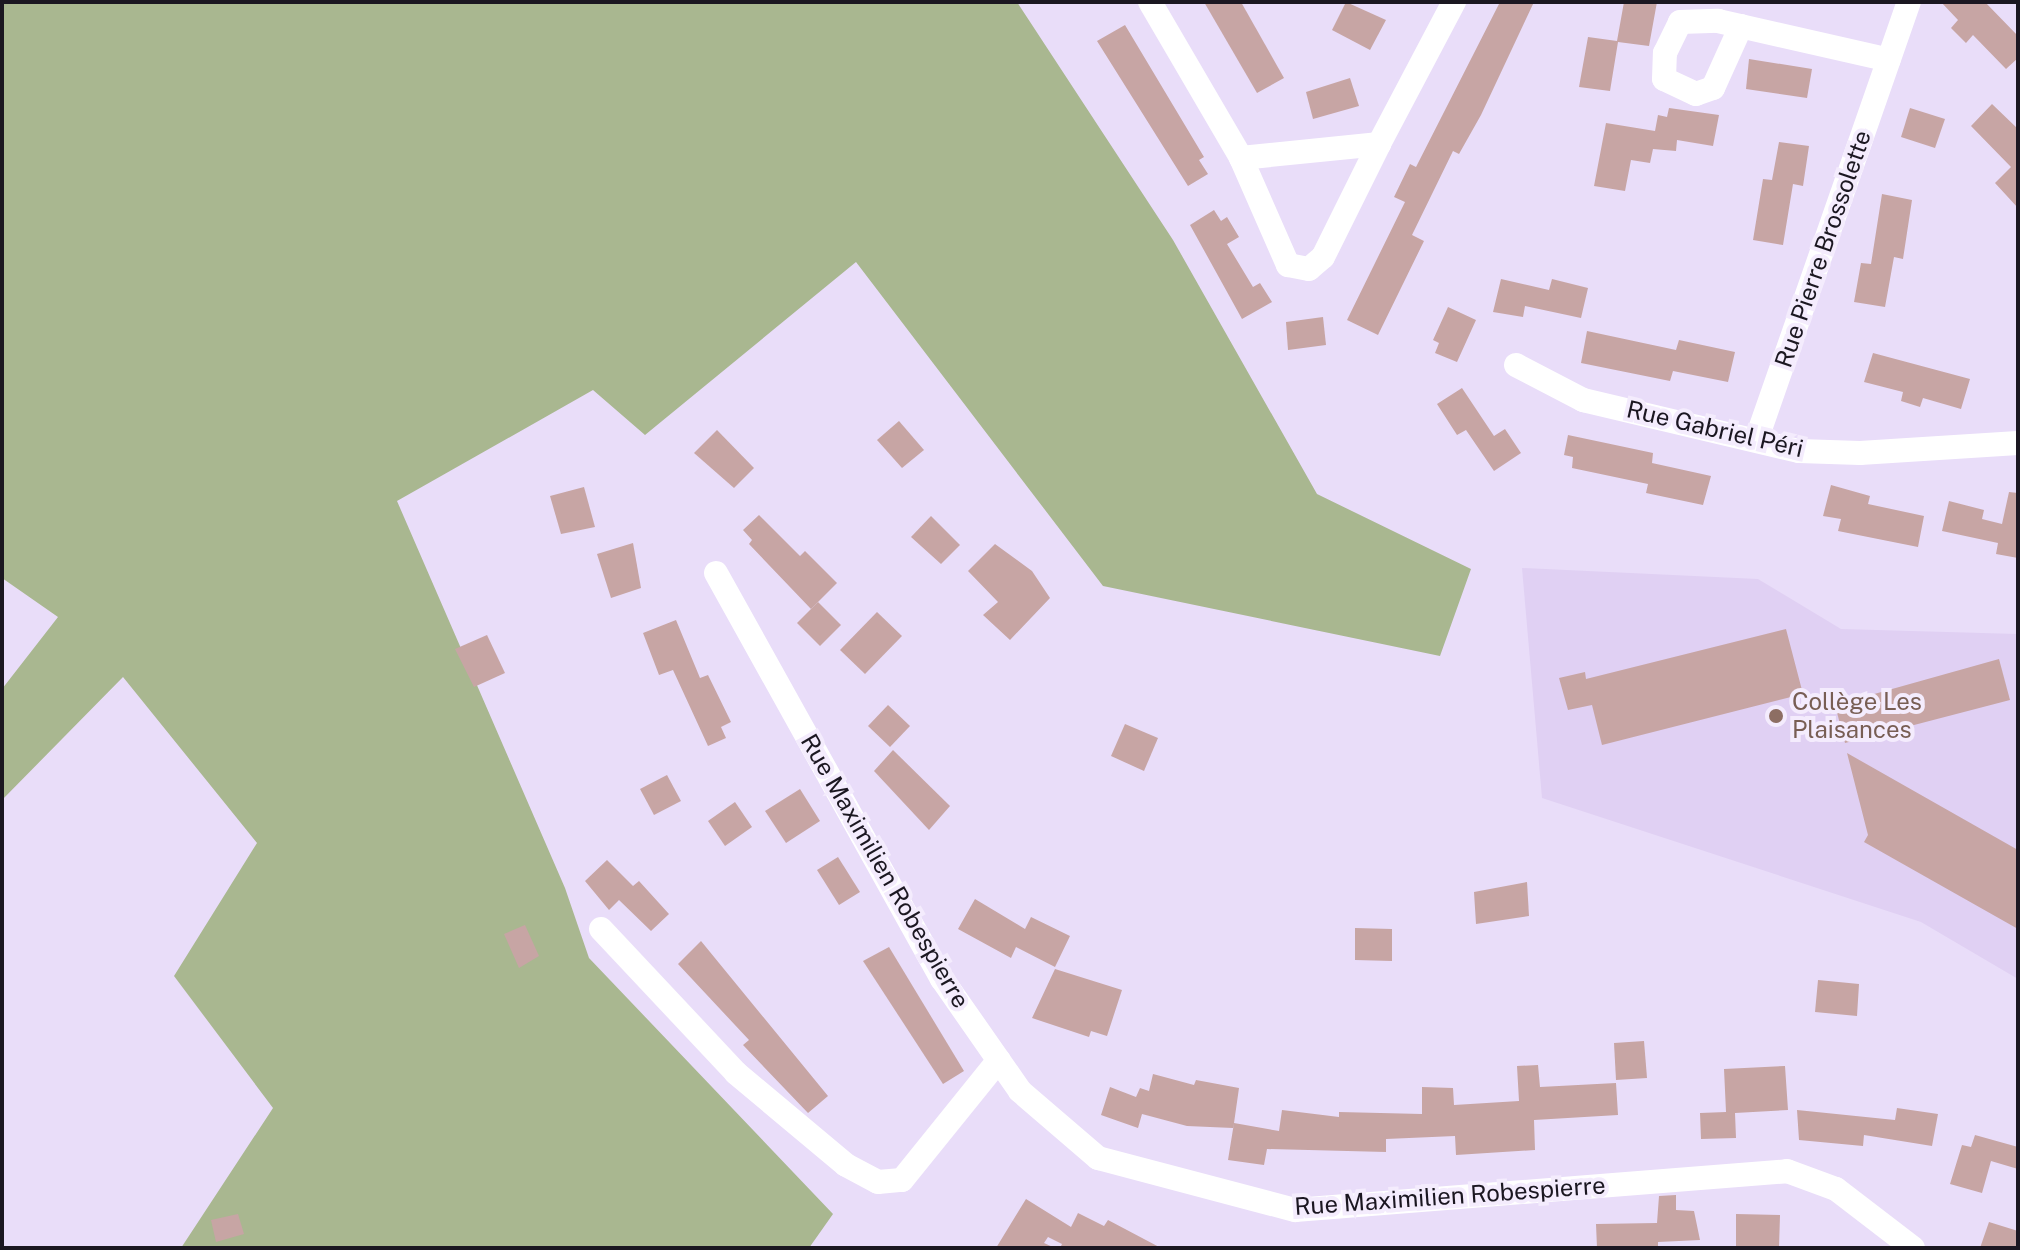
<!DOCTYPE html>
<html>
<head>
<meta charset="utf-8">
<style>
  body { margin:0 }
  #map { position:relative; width:2020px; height:1250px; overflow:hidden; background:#e9ddf9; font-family:"Public Sans",sans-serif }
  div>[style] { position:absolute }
  .built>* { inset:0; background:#e0d0f3 }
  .green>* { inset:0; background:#a9b790 }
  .building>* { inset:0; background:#c7a5a4 }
  .street>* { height:24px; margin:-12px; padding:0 12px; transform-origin:12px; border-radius:12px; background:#fff }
  .dots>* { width:22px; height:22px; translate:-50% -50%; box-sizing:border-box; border:4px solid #f4ecfd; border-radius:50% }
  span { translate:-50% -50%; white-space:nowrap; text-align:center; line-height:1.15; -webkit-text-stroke:8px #f4ecfd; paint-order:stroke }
  .street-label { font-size:24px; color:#1b1721 }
  .education-label { font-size:24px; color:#785e54 }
  .left { translate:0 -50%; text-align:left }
  .frame { position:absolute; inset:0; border:4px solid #1b1721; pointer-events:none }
</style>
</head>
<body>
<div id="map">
  <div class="built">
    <div style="clip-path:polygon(1522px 568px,1758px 579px,1841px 629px,2018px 634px,2018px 979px,1921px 922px,1542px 798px)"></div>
  </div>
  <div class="green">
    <div style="clip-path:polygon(2px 2px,1017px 2px,1173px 240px,1317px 494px,1471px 569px,1440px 656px,1103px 586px,856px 262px,645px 435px,593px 390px,397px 501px,565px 888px,589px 958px,833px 1214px,809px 1248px,181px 1248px,273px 1108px,174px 976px,257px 843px,123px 677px,2px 800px,2px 689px,58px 617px,2px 578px)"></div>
  </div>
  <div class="building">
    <div style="clip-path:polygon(1204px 2px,1241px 2px,1284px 78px,1257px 93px)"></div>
    <div style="clip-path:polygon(1346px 2px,1386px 20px,1370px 50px,1332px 30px)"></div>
    <div style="clip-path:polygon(1500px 2px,1534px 2px,1481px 115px,1459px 154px,1453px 151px,1412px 235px,1424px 241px,1378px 335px,1347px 320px,1405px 202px,1394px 197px,1410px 164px,1416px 167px)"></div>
    <div style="clip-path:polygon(1624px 2px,1657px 2px,1649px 46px,1618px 42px,1610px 91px,1579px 87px,1588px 37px,1617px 41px)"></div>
    <div style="clip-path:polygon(1941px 2px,1985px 2px,2018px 36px,2018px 58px,2006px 69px,1973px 35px,1966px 43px,1951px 28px,1958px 20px)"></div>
    <div style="clip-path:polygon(1125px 25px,1204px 157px,1199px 160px,1208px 174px,1188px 186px,1097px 41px)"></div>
    <div style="clip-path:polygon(1749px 59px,1812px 69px,1807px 98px,1746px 89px)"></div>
    <div style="clip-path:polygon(1350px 78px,1359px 106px,1313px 119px,1306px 92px)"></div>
    <div style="clip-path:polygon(1992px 104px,2018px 129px,2018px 208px,1995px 183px,2011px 167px,1971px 126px)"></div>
    <div style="clip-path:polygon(1669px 108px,1719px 115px,1713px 146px,1677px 140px,1676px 151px,1653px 149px,1650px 163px,1631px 160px,1625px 191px,1594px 186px,1606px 123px,1655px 131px,1658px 115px,1667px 117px)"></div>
    <div style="clip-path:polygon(1910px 108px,1945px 119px,1935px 148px,1901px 137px)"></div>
    <div style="clip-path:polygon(1779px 142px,1809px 146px,1803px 186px,1793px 184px,1783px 245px,1753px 240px,1763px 179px,1772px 180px)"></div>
    <div style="clip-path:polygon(1882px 194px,1912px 200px,1903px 259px,1894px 257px,1885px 307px,1854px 302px,1861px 263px,1871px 264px)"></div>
    <div style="clip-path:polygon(1214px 210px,1221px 221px,1227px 217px,1239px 237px,1227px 244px,1253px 287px,1260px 283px,1272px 302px,1242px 319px,1190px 225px)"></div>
    <div style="clip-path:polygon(1501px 279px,1549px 290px,1552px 279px,1588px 288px,1581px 318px,1525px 306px,1523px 317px,1493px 312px)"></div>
    <div style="clip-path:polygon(1448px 307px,1476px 320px,1457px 362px,1435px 353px,1439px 343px,1433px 340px)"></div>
    <div style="clip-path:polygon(1323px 317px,1326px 345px,1288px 350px,1286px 322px)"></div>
    <div style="clip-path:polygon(1587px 331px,1676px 350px,1679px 340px,1735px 352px,1728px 382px,1673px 371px,1670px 381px,1581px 363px)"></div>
    <div style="clip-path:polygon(1873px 353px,1970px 379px,1961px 409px,1923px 398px,1920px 407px,1901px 401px,1903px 392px,1864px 382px)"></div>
    <div style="clip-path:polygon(1462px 388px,1494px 436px,1505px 429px,1521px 453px,1494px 471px,1466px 430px,1457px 435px,1437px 404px)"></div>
    <div style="clip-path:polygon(899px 421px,924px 450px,902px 468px,877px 440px)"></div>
    <div style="clip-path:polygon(717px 430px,754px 468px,734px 488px,694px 453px)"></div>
    <div style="clip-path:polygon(1568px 435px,1653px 453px,1652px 463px,1711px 476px,1703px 505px,1646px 493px,1648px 484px,1572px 468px,1573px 457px,1564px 455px)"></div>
    <div style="clip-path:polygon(1831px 485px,1870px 496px,1868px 504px,1924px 516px,1918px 547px,1838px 531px,1841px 519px,1823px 516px)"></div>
    <div style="clip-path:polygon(584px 487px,595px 527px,561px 534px,550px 496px)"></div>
    <div style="clip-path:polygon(2009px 492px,2018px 493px,2018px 558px,1996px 554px,1998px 543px,1942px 531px,1949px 501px,1984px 510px,1982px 519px,2002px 524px)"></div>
    <div style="clip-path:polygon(759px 515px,800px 556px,805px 551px,837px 583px,811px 609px,749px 544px,752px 540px,743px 530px)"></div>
    <div style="clip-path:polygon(931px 516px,960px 545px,941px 564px,911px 537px)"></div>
    <div style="clip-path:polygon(633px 543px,641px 588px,611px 598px,597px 554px)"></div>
    <div style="clip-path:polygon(995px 544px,1032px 571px,1050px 598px,1010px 640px,983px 615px,998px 602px,968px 571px)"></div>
    <div style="clip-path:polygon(818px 602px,841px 625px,820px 646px,797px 623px)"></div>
    <div style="clip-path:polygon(877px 612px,902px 636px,865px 674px,840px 650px)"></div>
    <div style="clip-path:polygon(676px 620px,700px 678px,708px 675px,731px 722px,721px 727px,726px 738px,708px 746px,673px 670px,659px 675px,643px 633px)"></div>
    <div style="clip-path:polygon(1786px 629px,1803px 694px,1602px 745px,1592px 705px,1568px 710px,1559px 678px,1585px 672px,1586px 679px)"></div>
    <div style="clip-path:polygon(487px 635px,505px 673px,474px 687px,455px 649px)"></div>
    <div style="clip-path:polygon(1999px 659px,2010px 700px,1845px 743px,1835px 705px)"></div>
    <div style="clip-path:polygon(888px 705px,910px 726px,890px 747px,868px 726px)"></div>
    <div style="clip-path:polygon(1125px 724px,1158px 738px,1144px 771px,1111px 756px)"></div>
    <div style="clip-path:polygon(893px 750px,950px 806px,929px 830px,874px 771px)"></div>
    <div style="clip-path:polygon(1847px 753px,2018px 850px,2018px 929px,1864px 842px,1868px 835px)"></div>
    <div style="clip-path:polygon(667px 775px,681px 801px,654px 815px,640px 789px)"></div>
    <div style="clip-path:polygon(800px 789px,820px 821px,786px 843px,765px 811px)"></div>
    <div style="clip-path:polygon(735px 802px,752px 827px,725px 846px,708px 821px)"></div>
    <div style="clip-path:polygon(838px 857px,860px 892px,839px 905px,817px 870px)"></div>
    <div style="clip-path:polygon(607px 860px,633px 886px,639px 881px,669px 914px,651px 931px,619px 900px,609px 910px,585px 881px)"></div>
    <div style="clip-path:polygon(1527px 882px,1529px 916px,1476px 924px,1474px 892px)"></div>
    <div style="clip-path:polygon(975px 899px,1025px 929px,1031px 917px,1070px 936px,1055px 967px,1016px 947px,1011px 958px,958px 929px)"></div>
    <div style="clip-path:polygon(525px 925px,539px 956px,519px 968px,504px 934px)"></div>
    <div style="clip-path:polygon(1355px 928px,1392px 929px,1392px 961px,1355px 960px)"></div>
    <div style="clip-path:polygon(701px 941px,828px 1096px,808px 1113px,743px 1045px,749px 1040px,678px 964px)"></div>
    <div style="clip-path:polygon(889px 947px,964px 1071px,943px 1084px,863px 961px)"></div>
    <div style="clip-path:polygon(1055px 969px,1122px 990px,1107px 1036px,1091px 1031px,1089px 1037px,1032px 1018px)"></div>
    <div style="clip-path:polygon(1818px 980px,1859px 984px,1857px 1016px,1815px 1012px)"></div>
    <div style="clip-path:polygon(1644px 1041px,1647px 1078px,1616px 1080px,1614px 1043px)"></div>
    <div style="clip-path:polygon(1538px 1065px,1540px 1087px,1616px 1083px,1618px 1115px,1534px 1120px,1535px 1150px,1456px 1155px,1455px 1136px,1386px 1139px,1386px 1152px,1267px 1149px,1264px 1165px,1228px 1160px,1234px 1123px,1233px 1128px,1187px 1126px,1142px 1114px,1138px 1128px,1101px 1115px,1110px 1087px,1136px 1097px,1140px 1088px,1149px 1091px,1153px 1074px,1194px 1085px,1196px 1080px,1239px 1088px,1234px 1123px,1279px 1131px,1282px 1110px,1339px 1117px,1339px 1112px,1422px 1114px,1422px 1087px,1453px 1088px,1454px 1105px,1519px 1101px,1517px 1066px)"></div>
    <div style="clip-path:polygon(1785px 1066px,1788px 1110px,1735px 1113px,1736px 1138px,1701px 1139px,1700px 1113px,1726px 1112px,1724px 1069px)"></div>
    <div style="clip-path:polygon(1897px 1108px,1938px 1114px,1932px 1146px,1864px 1135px,1863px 1146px,1799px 1140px,1797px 1110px,1895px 1120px)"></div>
    <div style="clip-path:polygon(1975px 1135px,2018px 1147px,2018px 1169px,1991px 1161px,1982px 1193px,1950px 1184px,1962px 1145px,1971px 1147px)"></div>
    <div style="clip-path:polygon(1676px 1195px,1676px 1210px,1694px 1211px,1700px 1240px,1658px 1242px,1658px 1248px,1597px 1248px,1596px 1224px,1657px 1223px,1659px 1196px)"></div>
    <div style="clip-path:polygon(1026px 1199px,1071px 1227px,1078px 1213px,1104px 1226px,1108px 1220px,1161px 1248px,1060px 1248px,1062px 1244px,1048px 1237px,1044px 1243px,1055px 1248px,996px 1248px)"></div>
    <div style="clip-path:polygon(238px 1214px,244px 1234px,216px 1242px,211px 1220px)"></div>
    <div style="clip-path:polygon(1736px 1214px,1780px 1215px,1779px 1248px,1736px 1248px)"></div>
    <div style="clip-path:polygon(1989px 1222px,2018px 1231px,2018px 1248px,1980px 1248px)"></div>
  </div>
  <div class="street">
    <div style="left:1150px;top:2px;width:181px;rotate:59.7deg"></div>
    <div style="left:1241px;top:158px;width:139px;rotate:-5.8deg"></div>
    <div style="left:1379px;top:144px;width:161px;rotate:-62.2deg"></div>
    <div style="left:1741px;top:26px;width:68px;rotate:114.3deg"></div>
    <div style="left:1713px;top:88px;width:18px;rotate:161deg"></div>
    <div style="left:1696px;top:94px;width:35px;rotate:-155deg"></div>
    <div style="left:1664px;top:79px;width:26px;rotate:-88deg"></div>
    <div style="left:1665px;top:53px;width:34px;rotate:-64deg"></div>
    <div style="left:1680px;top:22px;width:38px;rotate:-2deg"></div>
    <div style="left:1718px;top:21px;width:175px;rotate:12.8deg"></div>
    <div style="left:1241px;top:158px;width:117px;rotate:66.3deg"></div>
    <div style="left:1288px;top:265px;width:21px;rotate:11deg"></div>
    <div style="left:1309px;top:269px;width:18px;rotate:-41deg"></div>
    <div style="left:1323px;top:257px;width:126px;rotate:-63.6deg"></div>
    <div style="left:1516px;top:365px;width:76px;rotate:27.6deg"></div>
    <div style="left:1583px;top:400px;width:222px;rotate:13.3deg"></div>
    <div style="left:1799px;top:451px;width:61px;rotate:1.9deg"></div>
    <div style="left:1860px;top:453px;width:158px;rotate:-3.6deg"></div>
    <div style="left:1757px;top:438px;width:462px;rotate:-70.8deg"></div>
    <div style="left:716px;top:573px;width:465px;rotate:60.9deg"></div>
    <div style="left:942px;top:979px;width:136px;rotate:55.1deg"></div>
    <div style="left:1020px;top:1091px;width:103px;rotate:40.7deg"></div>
    <div style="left:1098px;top:1158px;width:204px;rotate:14.8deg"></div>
    <div style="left:1295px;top:1210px;width:494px;rotate:-4.5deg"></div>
    <div style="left:1787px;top:1171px;width:52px;rotate:20.2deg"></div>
    <div style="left:1836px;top:1189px;width:97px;rotate:37.5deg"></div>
    <div style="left:601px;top:929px;width:197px;rotate:46.8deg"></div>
    <div style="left:736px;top:1073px;width:143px;rotate:39.9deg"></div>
    <div style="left:846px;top:1165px;width:36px;rotate:28deg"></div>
    <div style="left:878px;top:1182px;width:24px;rotate:-5deg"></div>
    <div style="left:902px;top:1180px;width:154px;rotate:-51.1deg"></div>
  </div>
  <div class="dots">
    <div style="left:1776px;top:716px;background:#8d6e63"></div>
  </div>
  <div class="street-label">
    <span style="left:1823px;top:249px;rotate:-71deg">Rue Pierre Brossolette</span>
    <span style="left:1715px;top:429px;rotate:13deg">Rue Gabriel Péri</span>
    <span style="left:885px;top:871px;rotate:60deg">Rue Maximilien Robespierre</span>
    <span style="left:1450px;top:1196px;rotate:-4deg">Rue Maximilien Robespierre</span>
  </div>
  <div class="education-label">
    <span class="left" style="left:1792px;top:716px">Collège Les<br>Plaisances</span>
  </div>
  <div class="frame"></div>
</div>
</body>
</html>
